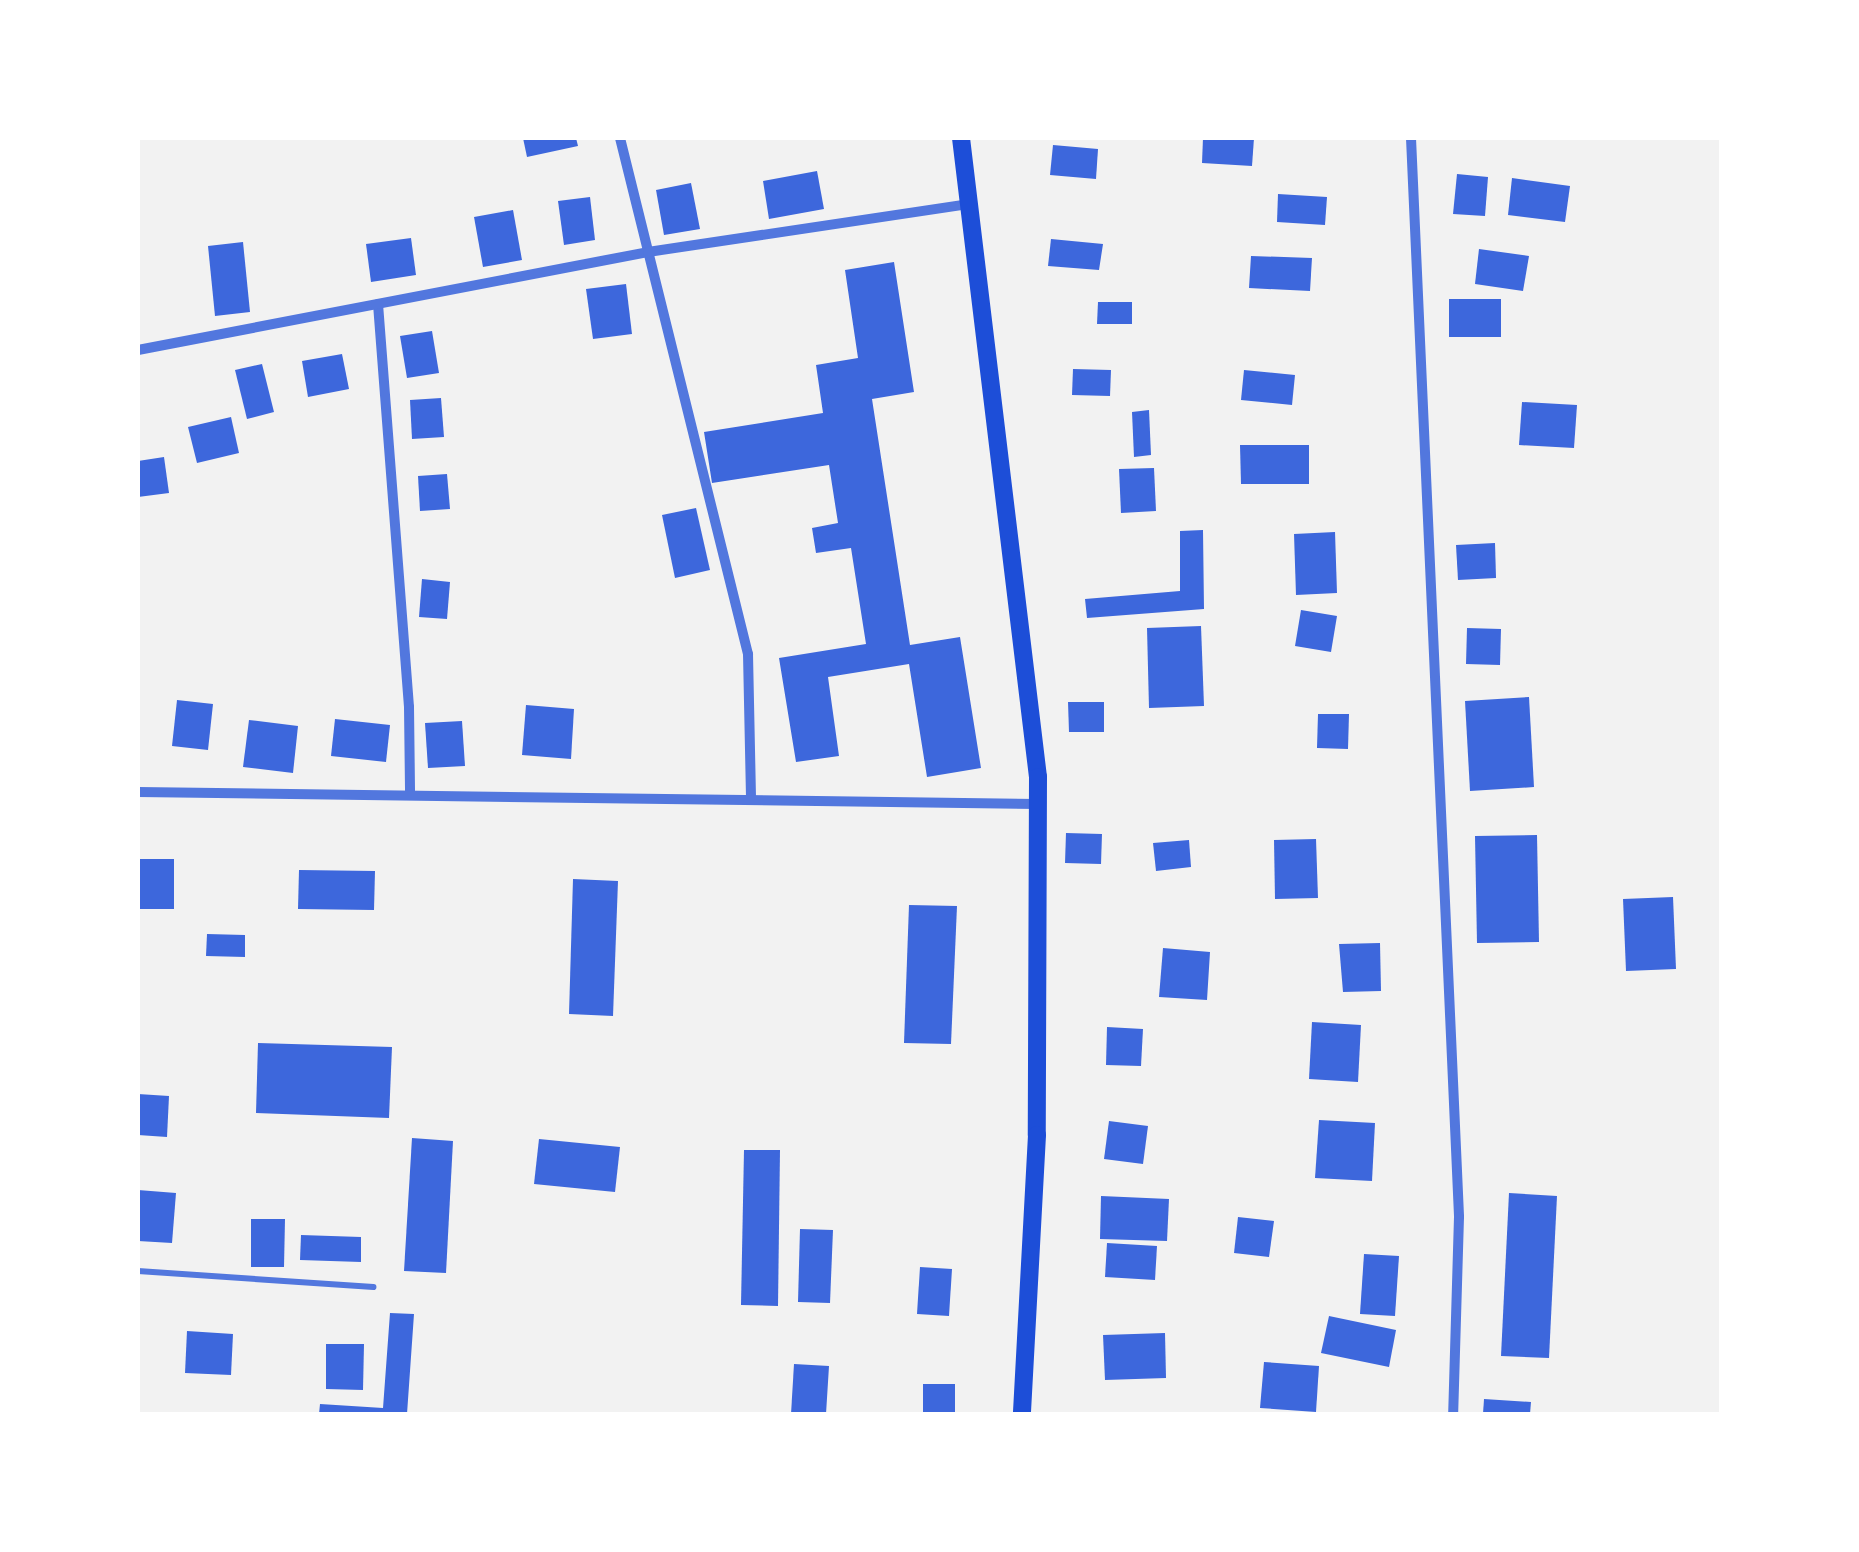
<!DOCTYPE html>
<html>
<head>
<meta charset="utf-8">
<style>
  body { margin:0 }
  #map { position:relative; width:1859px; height:1552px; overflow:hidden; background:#f2f2f2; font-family:"Golos Text",sans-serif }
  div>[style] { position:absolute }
  .building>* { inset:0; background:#3d67dc }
  .service>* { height:6px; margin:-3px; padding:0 3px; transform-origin:3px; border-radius:3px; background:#5277de }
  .minor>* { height:10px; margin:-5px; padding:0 5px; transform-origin:5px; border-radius:5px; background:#5277de }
  .secondary>* { height:18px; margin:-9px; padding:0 9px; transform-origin:9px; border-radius:9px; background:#1d4ed8 }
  span { translate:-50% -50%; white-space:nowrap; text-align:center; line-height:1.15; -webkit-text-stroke:9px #fff; paint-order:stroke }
  .frame { position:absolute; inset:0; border:140px solid #fff; pointer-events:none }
</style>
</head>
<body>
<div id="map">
  <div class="building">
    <div style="clip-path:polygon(523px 138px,576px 138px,578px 146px,527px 157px)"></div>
    <div style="clip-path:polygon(1203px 138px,1254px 138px,1252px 166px,1202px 163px)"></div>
    <div style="clip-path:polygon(1053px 145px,1098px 149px,1096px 179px,1050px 175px)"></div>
    <div style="clip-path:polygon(817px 171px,824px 209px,769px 219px,763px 181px)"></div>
    <div style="clip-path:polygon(1457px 174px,1488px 177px,1485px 216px,1453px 214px)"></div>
    <div style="clip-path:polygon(1512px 178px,1570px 186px,1565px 222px,1508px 215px)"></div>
    <div style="clip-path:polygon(691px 183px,700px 229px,664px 235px,656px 190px)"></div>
    <div style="clip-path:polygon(1278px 194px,1327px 197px,1325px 225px,1277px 222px)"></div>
    <div style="clip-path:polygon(590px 197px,595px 240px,564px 245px,558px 201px)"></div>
    <div style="clip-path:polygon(513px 210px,522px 260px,483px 267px,474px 217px)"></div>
    <div style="clip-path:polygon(411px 238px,416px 275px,371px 282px,366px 244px)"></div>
    <div style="clip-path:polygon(1051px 239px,1103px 244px,1099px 270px,1048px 266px)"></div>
    <div style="clip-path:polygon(243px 242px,250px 312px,215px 316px,208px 246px)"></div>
    <div style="clip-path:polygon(1479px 249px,1529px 256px,1523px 291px,1475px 284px)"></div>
    <div style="clip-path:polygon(1251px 256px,1312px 258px,1310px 291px,1249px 288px)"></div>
    <div style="clip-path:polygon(894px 262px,914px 392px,872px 399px,910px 645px,960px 637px,981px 768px,927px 777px,909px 664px,828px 677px,839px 756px,796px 762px,779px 658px,866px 644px,851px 548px,816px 553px,812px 528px,838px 523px,829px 465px,712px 483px,704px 432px,823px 413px,816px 365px,858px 358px,845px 270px)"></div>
    <div style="clip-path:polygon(626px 284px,632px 334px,593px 339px,586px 289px)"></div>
    <div style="clip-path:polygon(1449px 299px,1501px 299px,1501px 337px,1449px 337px)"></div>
    <div style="clip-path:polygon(1098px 302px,1132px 302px,1132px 324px,1097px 324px)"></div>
    <div style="clip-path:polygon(432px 331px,439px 373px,407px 378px,400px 336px)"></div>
    <div style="clip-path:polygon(342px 354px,349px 389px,308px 397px,302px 361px)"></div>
    <div style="clip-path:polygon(262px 364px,274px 412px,247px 419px,235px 370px)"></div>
    <div style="clip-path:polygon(1073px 369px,1111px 370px,1110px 396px,1072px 395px)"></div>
    <div style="clip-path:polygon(1244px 370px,1295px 375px,1292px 405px,1241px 400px)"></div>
    <div style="clip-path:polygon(441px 398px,444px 437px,412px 439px,410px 400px)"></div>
    <div style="clip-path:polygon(1522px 402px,1577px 405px,1574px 448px,1519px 445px)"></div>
    <div style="clip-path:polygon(1149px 410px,1151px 455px,1134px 457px,1132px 412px)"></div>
    <div style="clip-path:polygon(231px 417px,239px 453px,197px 463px,188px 427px)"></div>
    <div style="clip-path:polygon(1240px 445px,1309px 445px,1309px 484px,1241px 484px)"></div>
    <div style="clip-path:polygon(164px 457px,169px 493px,138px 497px,138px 461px)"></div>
    <div style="clip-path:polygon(1154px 468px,1156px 511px,1121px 513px,1119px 469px)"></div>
    <div style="clip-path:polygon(447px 474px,450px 509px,420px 511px,418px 476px)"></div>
    <div style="clip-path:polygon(696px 508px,710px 570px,675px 578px,662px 515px)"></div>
    <div style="clip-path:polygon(1203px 530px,1204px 609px,1087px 618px,1085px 599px,1180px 591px,1180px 531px)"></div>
    <div style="clip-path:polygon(1335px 532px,1337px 593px,1296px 595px,1294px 534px)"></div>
    <div style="clip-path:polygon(1495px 543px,1496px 578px,1458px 580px,1456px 545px)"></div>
    <div style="clip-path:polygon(422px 579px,450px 582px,447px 619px,419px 617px)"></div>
    <div style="clip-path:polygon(1301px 610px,1337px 616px,1331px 652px,1295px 646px)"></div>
    <div style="clip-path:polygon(1201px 626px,1204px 706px,1149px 708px,1147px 628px)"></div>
    <div style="clip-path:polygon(1467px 628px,1501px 629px,1500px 665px,1466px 664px)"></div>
    <div style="clip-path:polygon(1529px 697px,1534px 787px,1470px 791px,1465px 701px)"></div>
    <div style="clip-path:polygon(177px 700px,213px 704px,208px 750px,172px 746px)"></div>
    <div style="clip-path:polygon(1068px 702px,1104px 702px,1104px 732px,1069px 732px)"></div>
    <div style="clip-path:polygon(526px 705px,574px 709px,571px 759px,522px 755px)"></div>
    <div style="clip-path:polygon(1318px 714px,1349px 714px,1348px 749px,1317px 748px)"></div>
    <div style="clip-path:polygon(335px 719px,390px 725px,386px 762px,331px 756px)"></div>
    <div style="clip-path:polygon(249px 720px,298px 726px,293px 773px,243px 767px)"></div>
    <div style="clip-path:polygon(462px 721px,465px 766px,428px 768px,425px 723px)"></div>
    <div style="clip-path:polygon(1066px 833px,1102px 834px,1101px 864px,1065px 863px)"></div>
    <div style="clip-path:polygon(1537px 835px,1539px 942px,1477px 943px,1475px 836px)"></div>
    <div style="clip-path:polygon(1316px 839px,1318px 898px,1275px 899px,1274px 840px)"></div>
    <div style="clip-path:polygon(1189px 840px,1191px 867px,1156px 871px,1153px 843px)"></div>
    <div style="clip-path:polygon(139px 859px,174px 859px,174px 909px,139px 909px)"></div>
    <div style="clip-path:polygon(299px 870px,375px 871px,374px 910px,298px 909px)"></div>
    <div style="clip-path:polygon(573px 879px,618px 881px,613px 1016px,569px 1014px)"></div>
    <div style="clip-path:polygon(1673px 897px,1676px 969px,1626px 971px,1623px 899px)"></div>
    <div style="clip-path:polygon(909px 905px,957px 906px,951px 1044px,904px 1043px)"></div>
    <div style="clip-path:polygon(207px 934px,245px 935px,245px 957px,206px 956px)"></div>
    <div style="clip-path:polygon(1380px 943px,1381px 991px,1343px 992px,1339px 944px)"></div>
    <div style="clip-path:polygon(1163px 948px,1210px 952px,1207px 1000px,1159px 997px)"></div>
    <div style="clip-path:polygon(1312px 1022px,1361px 1025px,1358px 1082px,1309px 1079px)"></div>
    <div style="clip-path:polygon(1107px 1027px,1143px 1029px,1141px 1066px,1106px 1065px)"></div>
    <div style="clip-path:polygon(258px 1043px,392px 1047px,389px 1118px,256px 1113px)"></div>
    <div style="clip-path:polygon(138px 1094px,169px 1096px,167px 1137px,138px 1135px)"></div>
    <div style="clip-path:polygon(1319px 1120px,1375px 1123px,1372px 1181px,1315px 1178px)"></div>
    <div style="clip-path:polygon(1109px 1121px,1148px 1126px,1143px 1164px,1104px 1159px)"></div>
    <div style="clip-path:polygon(412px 1138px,453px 1141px,446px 1273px,404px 1271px)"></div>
    <div style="clip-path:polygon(539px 1139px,620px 1147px,615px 1192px,534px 1184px)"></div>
    <div style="clip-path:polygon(744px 1150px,780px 1150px,778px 1306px,741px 1305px)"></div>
    <div style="clip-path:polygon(138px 1190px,176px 1193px,172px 1243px,138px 1241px)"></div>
    <div style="clip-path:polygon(1509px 1193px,1557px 1196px,1549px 1358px,1501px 1356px)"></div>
    <div style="clip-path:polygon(1101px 1196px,1169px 1199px,1167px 1241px,1100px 1239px)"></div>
    <div style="clip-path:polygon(1238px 1217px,1274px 1221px,1269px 1257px,1234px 1253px)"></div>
    <div style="clip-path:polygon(251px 1219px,285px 1219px,284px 1267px,251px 1267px)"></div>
    <div style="clip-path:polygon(800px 1229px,833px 1230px,830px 1303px,798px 1302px)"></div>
    <div style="clip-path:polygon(301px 1235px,361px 1237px,361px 1262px,300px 1260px)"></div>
    <div style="clip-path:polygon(1107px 1243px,1157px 1246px,1155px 1280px,1105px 1277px)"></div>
    <div style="clip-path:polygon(1364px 1254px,1399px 1256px,1395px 1316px,1360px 1314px)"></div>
    <div style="clip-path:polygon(920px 1267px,952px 1269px,949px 1316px,917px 1314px)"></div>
    <div style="clip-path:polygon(390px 1313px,414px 1314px,407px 1414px,319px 1414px,320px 1404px,383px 1408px)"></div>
    <div style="clip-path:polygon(1329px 1316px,1396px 1330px,1389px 1367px,1321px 1353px)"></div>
    <div style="clip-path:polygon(187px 1331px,233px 1334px,231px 1375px,185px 1373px)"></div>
    <div style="clip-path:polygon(1165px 1333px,1166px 1378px,1105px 1380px,1103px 1335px)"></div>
    <div style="clip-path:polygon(326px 1344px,364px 1344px,363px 1390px,326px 1389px)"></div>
    <div style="clip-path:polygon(1264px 1362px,1319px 1366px,1316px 1412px,1260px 1408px)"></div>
    <div style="clip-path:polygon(794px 1364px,829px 1366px,826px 1414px,791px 1414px)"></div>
    <div style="clip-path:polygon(923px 1384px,955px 1384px,955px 1414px,923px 1414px)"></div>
    <div style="clip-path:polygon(1484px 1399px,1531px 1402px,1530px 1414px,1483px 1414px)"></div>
  </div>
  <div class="service">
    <div style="left:138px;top:1271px;width:236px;rotate:3.9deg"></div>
  </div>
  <div class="minor">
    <div style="left:620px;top:138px;width:532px;rotate:76.07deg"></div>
    <div style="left:748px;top:654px;width:146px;rotate:88.8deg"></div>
    <div style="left:1411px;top:138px;width:1080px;rotate:87.45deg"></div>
    <div style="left:1459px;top:1217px;width:197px;rotate:91.7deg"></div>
    <div style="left:378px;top:304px;width:404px;rotate:85.6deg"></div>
    <div style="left:409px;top:707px;width:88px;rotate:89.3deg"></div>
    <div style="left:138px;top:350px;width:519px;rotate:-10.88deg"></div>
    <div style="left:648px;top:252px;width:327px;rotate:-8.5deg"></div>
    <div style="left:138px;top:792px;width:900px;rotate:0.76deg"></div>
  </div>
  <div class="secondary">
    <div style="left:961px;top:138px;width:644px;rotate:83.13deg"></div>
    <div style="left:1038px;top:777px;width:358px;rotate:90.2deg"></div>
    <div style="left:1037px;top:1135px;width:279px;rotate:93.1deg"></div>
  </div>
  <div class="frame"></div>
</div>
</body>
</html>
